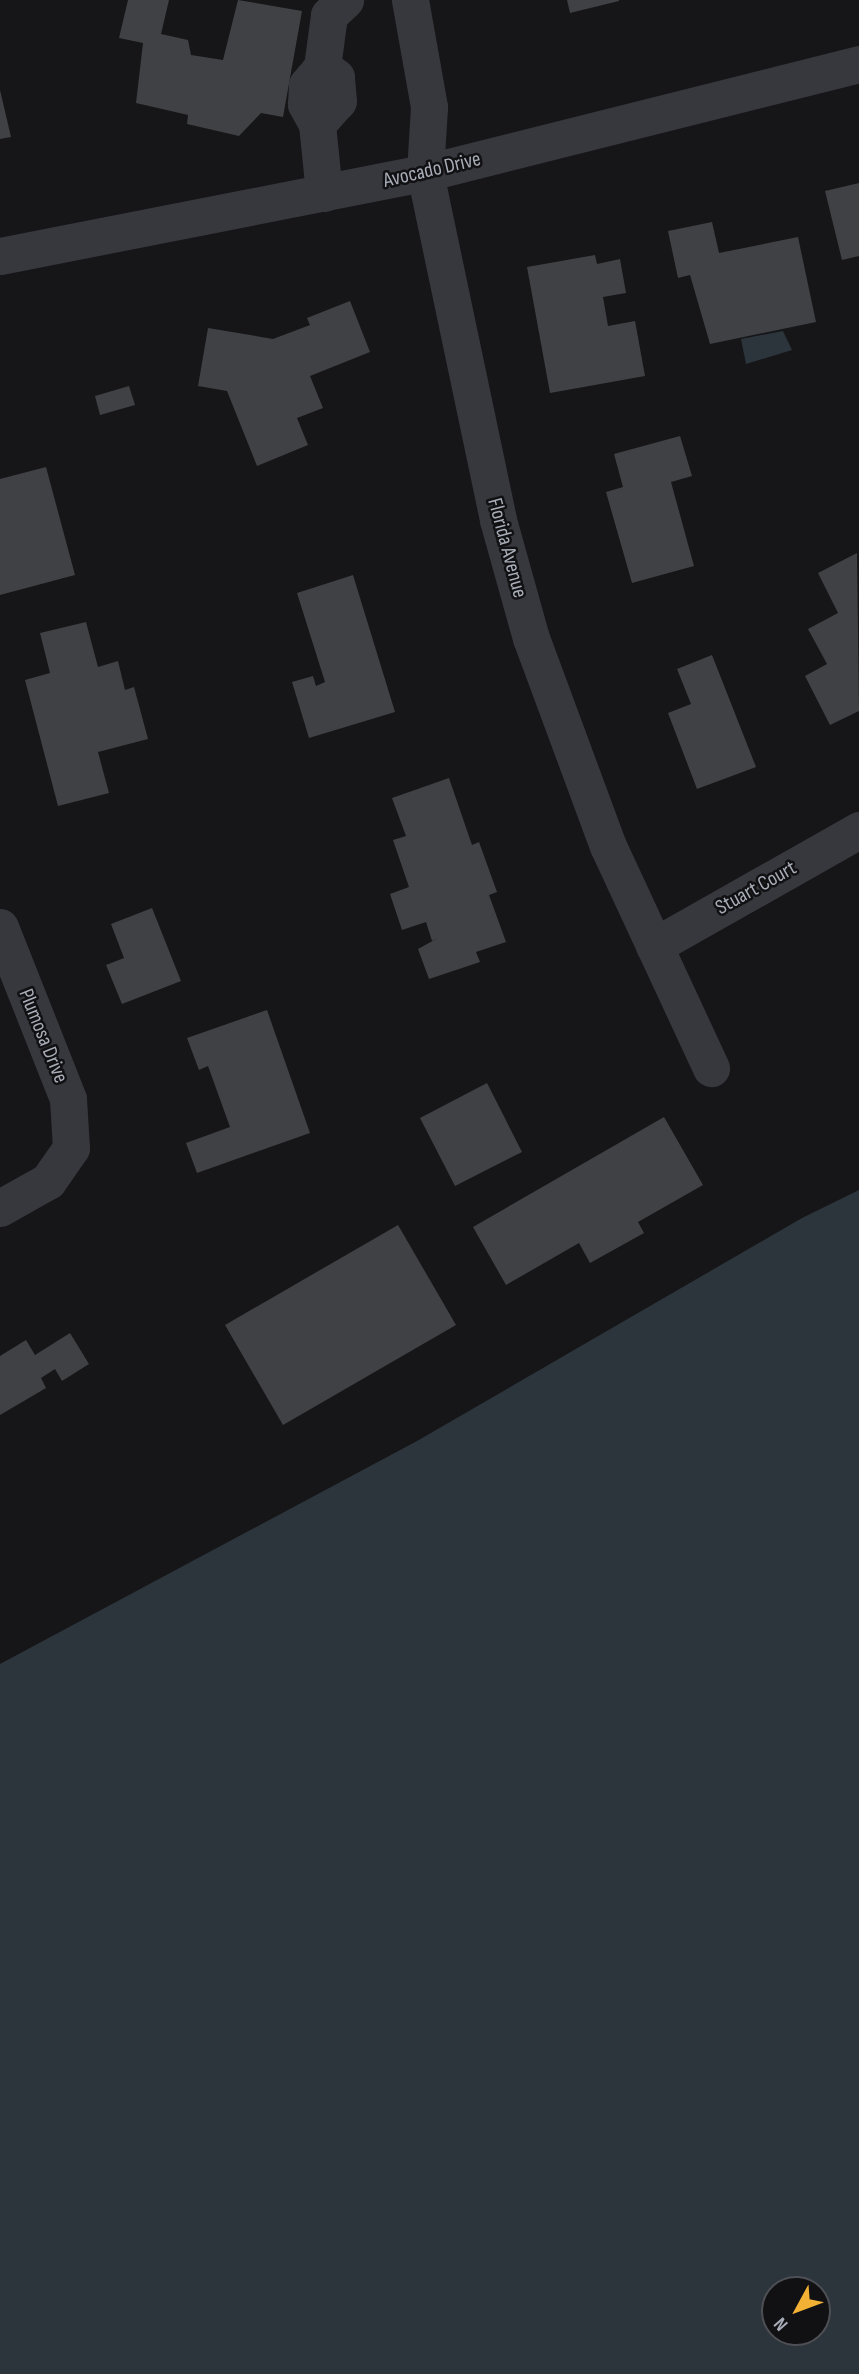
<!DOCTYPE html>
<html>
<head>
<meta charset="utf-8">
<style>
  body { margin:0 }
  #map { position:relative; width:859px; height:2374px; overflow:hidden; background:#161618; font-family:"Sofia Sans Condensed",sans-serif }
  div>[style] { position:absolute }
  .water>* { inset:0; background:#2c353c }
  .building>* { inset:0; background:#404145 }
  .minor>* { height:37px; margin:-18.5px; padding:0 18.5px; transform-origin:18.5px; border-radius:18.5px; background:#37383d }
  span { translate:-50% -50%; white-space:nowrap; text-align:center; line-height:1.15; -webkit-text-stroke:5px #111113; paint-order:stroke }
  .street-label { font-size:21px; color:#a8adb8 }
  .north { position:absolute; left:761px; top:2276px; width:70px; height:70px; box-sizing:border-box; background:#111113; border:2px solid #4d4f55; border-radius:50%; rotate:229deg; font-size:19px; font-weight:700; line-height:28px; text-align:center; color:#a8adb8 }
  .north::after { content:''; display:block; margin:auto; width:24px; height:32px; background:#f2b134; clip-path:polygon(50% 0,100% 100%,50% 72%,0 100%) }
</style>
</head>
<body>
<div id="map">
  <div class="water">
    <div style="clip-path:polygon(783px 331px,792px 350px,746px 364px,741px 339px)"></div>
    <div style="clip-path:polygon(evenodd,859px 1190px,859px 2374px,0 2374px,0 1664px,417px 1441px,802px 1218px,859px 1190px,775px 2290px,817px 2290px,817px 2332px,775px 2332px,775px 2290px)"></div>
  </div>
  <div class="building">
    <div style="clip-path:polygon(128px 0,169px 0,161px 34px,188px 40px,191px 55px,223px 60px,238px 0,302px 11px,283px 117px,261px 113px,239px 136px,187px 124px,188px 115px,136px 103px,143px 43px,119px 38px)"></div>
    <div style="clip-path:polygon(567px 0,619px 0,619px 1px,570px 13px)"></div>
    <div style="clip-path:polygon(0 90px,11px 137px,0 139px)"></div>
    <div style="clip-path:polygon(859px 183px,859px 256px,842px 260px,825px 191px)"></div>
    <div style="clip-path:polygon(712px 222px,719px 253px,798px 237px,816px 322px,710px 344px,690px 275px,678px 278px,668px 231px)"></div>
    <div style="clip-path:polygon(595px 255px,597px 264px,620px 259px,626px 293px,603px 297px,608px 326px,635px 321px,645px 376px,550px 393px,527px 267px)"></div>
    <div style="clip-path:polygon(350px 301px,370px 352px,310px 376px,323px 408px,297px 418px,308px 445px,257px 466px,227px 391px,198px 386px,208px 328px,273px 339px,310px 325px,307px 318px)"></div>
    <div style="clip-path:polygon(129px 386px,135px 405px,100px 415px,95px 396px)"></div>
    <div style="clip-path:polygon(680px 436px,692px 476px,671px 482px,694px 566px,632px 583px,606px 492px,623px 487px,614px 454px)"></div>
    <div style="clip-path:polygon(46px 467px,75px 575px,0 595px,0 479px)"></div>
    <div style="clip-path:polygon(857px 553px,859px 711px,830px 725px,805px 676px,827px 664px,808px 629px,838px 613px,818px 573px)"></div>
    <div style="clip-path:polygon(353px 575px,395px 712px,309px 738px,292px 682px,313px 676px,316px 686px,325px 682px,297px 593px)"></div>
    <div style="clip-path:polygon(86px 622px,98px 667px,118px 661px,125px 690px,134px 687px,148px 739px,98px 752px,109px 793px,58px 806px,25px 680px,50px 673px,40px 633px)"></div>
    <div style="clip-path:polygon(712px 655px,756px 767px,697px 789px,668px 713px,691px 704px,677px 669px)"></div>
    <div style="clip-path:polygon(449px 778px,472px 845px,479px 842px,497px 892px,489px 895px,506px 942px,476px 952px,480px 962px,429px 979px,418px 949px,438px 938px,432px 941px,426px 922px,402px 930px,390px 894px,409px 887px,393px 840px,406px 836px,392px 798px)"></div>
    <div style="clip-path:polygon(152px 908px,181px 981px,122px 1004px,106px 965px,124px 958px,111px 924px)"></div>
    <div style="clip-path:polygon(267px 1010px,310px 1133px,197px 1173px,186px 1143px,230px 1127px,208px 1066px,199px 1070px,187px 1038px)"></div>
    <div style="clip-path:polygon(487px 1083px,522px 1152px,455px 1186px,420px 1118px)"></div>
    <div style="clip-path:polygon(664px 1117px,703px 1185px,638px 1222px,644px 1233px,590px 1263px,579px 1243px,506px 1285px,473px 1227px)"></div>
    <div style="clip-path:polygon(398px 1225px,456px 1325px,283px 1425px,225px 1325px)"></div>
    <div style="clip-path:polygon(70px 1333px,89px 1364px,62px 1381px,55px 1369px,41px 1378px,46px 1388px,0 1415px,0 1356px,26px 1340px,35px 1355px)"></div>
  </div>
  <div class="minor">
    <div style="left:410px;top:0;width:109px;rotate:79.9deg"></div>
    <div style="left:429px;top:107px;width:66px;rotate:93.5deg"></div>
    <div style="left:425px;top:173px;width:355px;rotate:78.1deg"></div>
    <div style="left:498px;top:520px;width:123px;rotate:74.4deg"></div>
    <div style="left:531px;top:638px;width:222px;rotate:69.7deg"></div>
    <div style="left:608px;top:846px;width:245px;rotate:65.1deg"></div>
    <div style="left:317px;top:124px;width:31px;rotate:-48deg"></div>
    <div style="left:338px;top:101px;width:24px;rotate:-95deg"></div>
    <div style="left:336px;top:77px;width:17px;rotate:-144deg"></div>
    <div style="left:324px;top:193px;width:69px;rotate:-95.8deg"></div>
    <div style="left:317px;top:124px;width:23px;rotate:-119deg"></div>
    <div style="left:306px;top:104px;width:19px;rotate:-87deg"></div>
    <div style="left:307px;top:85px;width:23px;rotate:-50deg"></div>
    <div style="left:322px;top:67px;width:52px;rotate:-82.3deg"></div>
    <div style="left:329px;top:15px;width:22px;rotate:-43deg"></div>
    <div style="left:0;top:256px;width:433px;rotate:-11.1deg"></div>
    <div style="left:425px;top:173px;width:447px;rotate:-14.1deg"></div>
    <div style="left:0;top:927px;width:185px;rotate:68.4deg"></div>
    <div style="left:68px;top:1099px;width:49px;rotate:86.5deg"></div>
    <div style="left:71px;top:1148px;width:40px;rotate:124.9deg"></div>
    <div style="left:48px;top:1181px;width:55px;rotate:150.6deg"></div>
    <div style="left:654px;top:946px;width:236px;rotate:-29.5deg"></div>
  </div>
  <div class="street-label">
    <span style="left:432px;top:170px;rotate:-13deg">Avocado Drive</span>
    <span style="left:507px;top:548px;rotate:75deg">Florida Avenue</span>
    <span style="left:756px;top:888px;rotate:-29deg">Stuart Court</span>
    <span style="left:43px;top:1036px;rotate:68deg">Plumosa Drive</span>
  </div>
  <div class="north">N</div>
</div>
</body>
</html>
